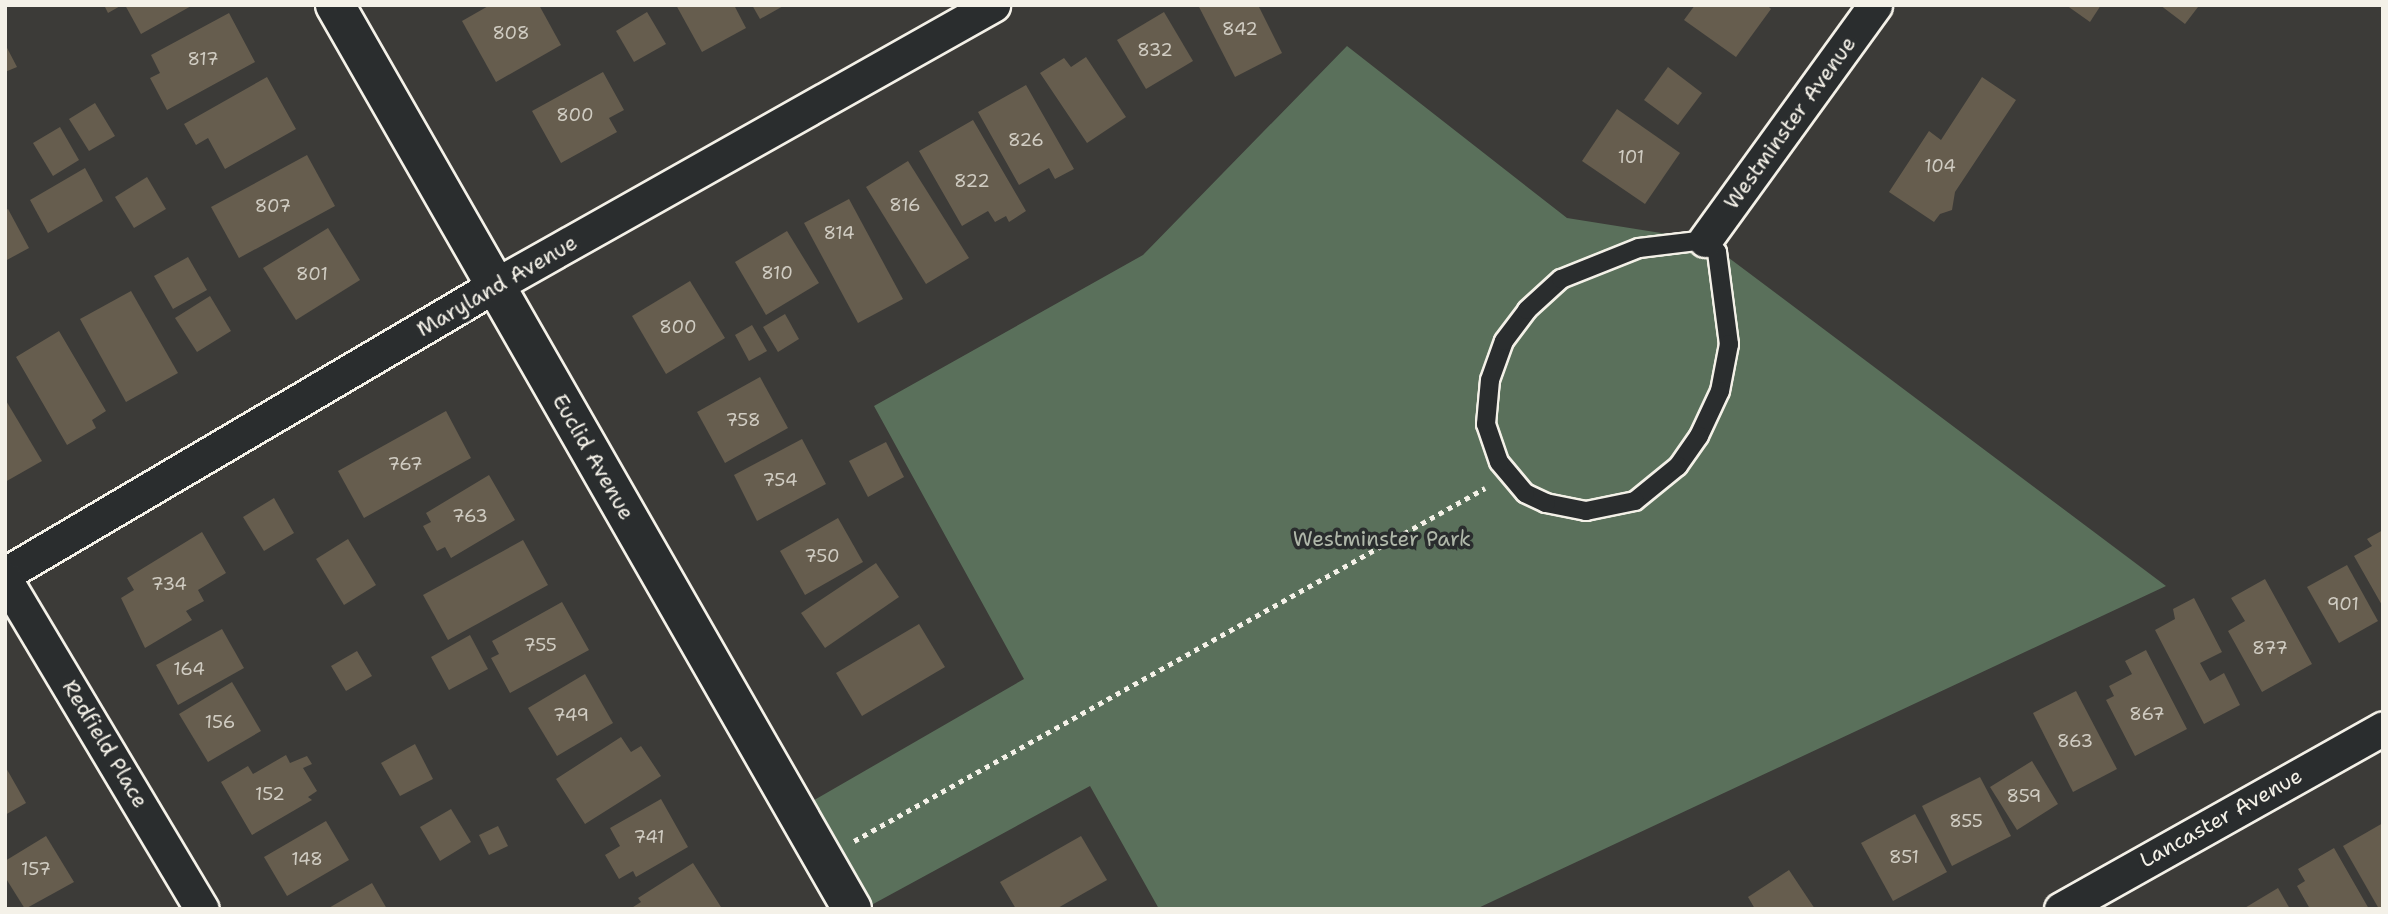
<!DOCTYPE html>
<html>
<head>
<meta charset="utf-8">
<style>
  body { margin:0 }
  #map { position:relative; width:2388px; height:914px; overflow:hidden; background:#3c3b38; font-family:"Shantell Sans",sans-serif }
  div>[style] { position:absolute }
  .green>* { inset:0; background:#5a705b }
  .building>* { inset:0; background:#665d4e }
  .path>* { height:4.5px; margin-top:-2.25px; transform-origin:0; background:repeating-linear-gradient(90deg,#f4f1e8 0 5px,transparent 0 10px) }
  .roads { filter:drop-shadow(2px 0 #f4f1e8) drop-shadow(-2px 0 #f4f1e8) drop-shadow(0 2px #f4f1e8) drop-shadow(0 -2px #f4f1e8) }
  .lane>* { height:18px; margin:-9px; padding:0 9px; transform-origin:9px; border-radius:9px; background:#2a2d2e }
  .street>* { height:33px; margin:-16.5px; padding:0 16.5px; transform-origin:16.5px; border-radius:16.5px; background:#2a2d2e }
  .secondary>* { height:38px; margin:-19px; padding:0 19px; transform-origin:19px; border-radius:19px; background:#2a2d2e }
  span { translate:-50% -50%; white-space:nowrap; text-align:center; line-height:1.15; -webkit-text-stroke:7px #2a2d2e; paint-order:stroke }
  .number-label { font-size:18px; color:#d0ccc2 }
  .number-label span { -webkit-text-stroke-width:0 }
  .street-label { font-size:21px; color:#f4f1e8 }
  .park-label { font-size:21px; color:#afb7a9 }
  .frame { position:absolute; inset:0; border:7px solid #f4f1e8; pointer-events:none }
</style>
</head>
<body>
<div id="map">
  <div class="green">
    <div style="clip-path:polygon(1347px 46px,1567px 218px,1705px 240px,2166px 586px,1476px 909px,1159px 909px,1090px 786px,864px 909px,797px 810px,1024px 679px,874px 406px,1143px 255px)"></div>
  </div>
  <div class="building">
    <div style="clip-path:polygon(104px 5px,122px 5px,108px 13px)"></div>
    <div style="clip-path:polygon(125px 5px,193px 5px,141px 34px)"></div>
    <div style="clip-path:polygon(490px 5px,539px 5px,561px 45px,496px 82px,462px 21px)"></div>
    <div style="clip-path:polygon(676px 5px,734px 5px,746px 28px,702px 52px)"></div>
    <div style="clip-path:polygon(752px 5px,785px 5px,760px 19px)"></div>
    <div style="clip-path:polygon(1198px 5px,1258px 5px,1282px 53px,1235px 77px)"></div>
    <div style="clip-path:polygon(1695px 5px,1767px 5px,1771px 9px,1736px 57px,1684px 20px)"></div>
    <div style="clip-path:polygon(2066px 5px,2101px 5px,2090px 22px)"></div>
    <div style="clip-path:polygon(2160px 5px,2196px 5px,2198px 7px,2185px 24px)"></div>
    <div style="clip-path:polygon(647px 12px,666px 44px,634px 62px,616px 31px)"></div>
    <div style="clip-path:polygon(1164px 12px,1193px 61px,1146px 89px,1117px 40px)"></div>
    <div style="clip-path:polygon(229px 13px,255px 62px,167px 110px,150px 78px,160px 73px,151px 55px)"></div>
    <div style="clip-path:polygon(5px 44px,17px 67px,5px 72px)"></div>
    <div style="clip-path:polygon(1086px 57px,1126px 117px,1087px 143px,1040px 73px,1064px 58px,1071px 67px)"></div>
    <div style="clip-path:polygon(1668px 67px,1702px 93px,1678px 125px,1644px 100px)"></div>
    <div style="clip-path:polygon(603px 72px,624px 110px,609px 118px,617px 132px,561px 163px,532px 111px)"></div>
    <div style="clip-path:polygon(267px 77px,296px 129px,225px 169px,208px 138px,196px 145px,184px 124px)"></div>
    <div style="clip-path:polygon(1982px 77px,2016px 100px,1955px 192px,1952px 210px,1940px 214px,1934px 222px,1889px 192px,1929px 131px,1941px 140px)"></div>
    <div style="clip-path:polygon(1026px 85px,1074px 169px,1055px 179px,1049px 168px,1019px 185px,978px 112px)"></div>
    <div style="clip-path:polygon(95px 103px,115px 136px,89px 151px,69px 119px)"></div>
    <div style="clip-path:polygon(1617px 109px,1680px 153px,1645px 204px,1582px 161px)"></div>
    <div style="clip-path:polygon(973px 120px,1026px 211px,1009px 222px,1006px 216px,995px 222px,988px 211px,962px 226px,919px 151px)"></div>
    <div style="clip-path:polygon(60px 127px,79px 160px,53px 176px,33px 143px)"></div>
    <div style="clip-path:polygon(307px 155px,335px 206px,239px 258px,211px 207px)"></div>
    <div style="clip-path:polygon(908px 161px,969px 258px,926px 284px,866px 187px)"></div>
    <div style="clip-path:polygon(85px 168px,103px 201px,48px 233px,30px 200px)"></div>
    <div style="clip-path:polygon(147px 177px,166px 209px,134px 228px,115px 197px)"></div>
    <div style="clip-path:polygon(849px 199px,903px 299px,858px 323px,804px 223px)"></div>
    <div style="clip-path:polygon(8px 209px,29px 248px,5px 261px,5px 211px)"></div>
    <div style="clip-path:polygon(328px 228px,360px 280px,296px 320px,263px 268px)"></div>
    <div style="clip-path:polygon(787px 231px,819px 283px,766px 315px,735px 262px)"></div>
    <div style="clip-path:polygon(188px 257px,207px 290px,173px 309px,154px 276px)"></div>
    <div style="clip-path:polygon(690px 281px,725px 338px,666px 374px,632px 316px)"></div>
    <div style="clip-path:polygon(131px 291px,178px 373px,126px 402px,80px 319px)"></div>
    <div style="clip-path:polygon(210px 296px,231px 331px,197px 352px,175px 318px)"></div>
    <div style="clip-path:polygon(785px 314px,799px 339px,778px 352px,763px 327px)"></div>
    <div style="clip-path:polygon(752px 325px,767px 351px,749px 361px,735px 335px)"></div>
    <div style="clip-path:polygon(59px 331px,106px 411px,92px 420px,96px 428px,67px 445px,16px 357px)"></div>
    <div style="clip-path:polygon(760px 377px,788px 428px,725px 463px,697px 412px)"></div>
    <div style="clip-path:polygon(5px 399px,42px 461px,5px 482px)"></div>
    <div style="clip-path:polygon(446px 411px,471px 458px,364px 518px,338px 471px)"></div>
    <div style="clip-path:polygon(802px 439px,826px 484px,757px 521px,734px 475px)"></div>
    <div style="clip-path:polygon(886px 442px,904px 477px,868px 497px,849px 461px)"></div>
    <div style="clip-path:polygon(489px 475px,515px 520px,451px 558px,445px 547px,437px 551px,423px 526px,431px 522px,426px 513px)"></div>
    <div style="clip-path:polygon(274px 498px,294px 533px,264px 551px,243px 517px)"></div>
    <div style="clip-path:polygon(838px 518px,863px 562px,805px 595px,780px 551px)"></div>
    <div style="clip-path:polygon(2383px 530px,2383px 607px,2354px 556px,2372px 546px,2367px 539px)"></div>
    <div style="clip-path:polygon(202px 532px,226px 573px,198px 590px,204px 601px,186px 611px,192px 620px,145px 648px,121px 598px,134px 590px,127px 578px)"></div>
    <div style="clip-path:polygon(348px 539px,376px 585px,344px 605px,316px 559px)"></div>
    <div style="clip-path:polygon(523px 540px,548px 585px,448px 640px,423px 595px)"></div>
    <div style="clip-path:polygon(876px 563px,899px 597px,825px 648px,801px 613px)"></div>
    <div style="clip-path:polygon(2347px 565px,2378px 621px,2339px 643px,2307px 587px)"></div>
    <div style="clip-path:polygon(2265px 579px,2312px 664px,2262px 692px,2228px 631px,2245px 621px,2231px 598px)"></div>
    <div style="clip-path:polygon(2194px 598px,2222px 652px,2200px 663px,2210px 681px,2224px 673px,2240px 705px,2204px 724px,2155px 630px,2175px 619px,2173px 609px)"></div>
    <div style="clip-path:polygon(562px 602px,589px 650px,510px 693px,491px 658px,499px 654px,492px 641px)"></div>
    <div style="clip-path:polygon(919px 624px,945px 667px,862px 716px,836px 673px)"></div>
    <div style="clip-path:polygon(222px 629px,244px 668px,178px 705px,156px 665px)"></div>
    <div style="clip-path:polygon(470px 635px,488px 669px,449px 690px,431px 657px)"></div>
    <div style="clip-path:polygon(2146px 650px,2187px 729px,2135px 756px,2106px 700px,2114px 696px,2109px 686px,2132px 674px,2125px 661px)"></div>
    <div style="clip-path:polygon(357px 651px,372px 676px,346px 691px,331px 666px)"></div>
    <div style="clip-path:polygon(585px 674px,613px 723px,557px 756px,528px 708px)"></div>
    <div style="clip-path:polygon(232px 682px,261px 731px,208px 762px,179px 714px)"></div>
    <div style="clip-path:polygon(2076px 691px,2117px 769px,2073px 792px,2033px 713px)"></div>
    <div style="clip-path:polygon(621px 737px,631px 752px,641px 746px,661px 776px,585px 824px,556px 779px)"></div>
    <div style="clip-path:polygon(415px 744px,433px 779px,400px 796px,381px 763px)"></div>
    <div style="clip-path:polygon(286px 755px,290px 763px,307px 756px,312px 764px,303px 768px,317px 791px,308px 797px,312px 800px,252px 835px,221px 782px,248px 766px,253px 774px)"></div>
    <div style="clip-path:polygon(2032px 761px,2058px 804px,2017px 830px,1990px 787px)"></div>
    <div style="clip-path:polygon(5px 766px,26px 803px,5px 815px)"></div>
    <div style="clip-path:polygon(1980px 777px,2011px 836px,1952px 866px,1922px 806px)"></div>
    <div style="clip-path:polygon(661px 799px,688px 847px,636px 877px,633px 871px,619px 879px,605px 855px,620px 846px,610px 828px)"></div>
    <div style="clip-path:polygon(451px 809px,471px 842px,440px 861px,420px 827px)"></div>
    <div style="clip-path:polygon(1915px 814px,1947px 872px,1893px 901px,1861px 843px)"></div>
    <div style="clip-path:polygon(326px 821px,349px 860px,287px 896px,264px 857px)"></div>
    <div style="clip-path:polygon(2383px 823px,2383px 909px,2379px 909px,2343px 846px)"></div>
    <div style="clip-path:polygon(498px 826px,508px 846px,489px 855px,479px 835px)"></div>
    <div style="clip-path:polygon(46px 836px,74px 882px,25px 909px,5px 877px,5px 861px)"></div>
    <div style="clip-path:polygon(1081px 836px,1107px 880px,1056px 909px,1016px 909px,1000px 882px)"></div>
    <div style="clip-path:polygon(2334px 848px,2369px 909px,2310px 909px,2297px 886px,2305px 881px,2298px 869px)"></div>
    <div style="clip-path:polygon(693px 863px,721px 907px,630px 909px,641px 902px,638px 898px)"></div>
    <div style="clip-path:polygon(1789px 870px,1815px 909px,1755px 909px,1748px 897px)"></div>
    <div style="clip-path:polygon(372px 883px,387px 909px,327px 909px)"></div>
    <div style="clip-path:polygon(2278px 888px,2290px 909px,2243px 909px)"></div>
  </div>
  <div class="path">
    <div style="left:854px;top:841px;width:723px;rotate:-29.22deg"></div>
  </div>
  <div class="roads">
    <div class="lane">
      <div style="left:1705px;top:240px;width:17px;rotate:45deg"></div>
      <div style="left:1717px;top:252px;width:93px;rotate:82.6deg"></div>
      <div style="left:1729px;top:344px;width:48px;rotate:100.8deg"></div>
      <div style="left:1720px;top:391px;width:50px;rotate:115deg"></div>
      <div style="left:1699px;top:436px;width:37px;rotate:125deg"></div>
      <div style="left:1678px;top:466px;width:55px;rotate:140.9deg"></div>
      <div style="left:1635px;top:501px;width:50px;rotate:168.5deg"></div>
      <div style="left:1586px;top:511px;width:41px;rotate:-168.7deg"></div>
      <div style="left:1546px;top:503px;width:23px;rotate:-155deg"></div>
      <div style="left:1525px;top:493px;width:40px;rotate:-130deg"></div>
      <div style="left:1499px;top:462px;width:40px;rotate:-108.9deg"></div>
      <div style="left:1486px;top:424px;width:44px;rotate:-84.8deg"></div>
      <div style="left:1490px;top:380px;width:41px;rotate:-70.3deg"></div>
      <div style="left:1504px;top:341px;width:39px;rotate:-53deg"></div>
      <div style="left:1527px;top:310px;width:46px;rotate:-42.4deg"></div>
      <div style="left:1561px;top:279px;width:84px;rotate:-21.7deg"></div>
      <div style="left:1639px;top:248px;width:66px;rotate:-6.9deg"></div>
    </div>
    <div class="street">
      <div style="left:1705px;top:240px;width:290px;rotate:-54.1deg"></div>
      <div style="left:5px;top:574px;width:568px;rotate:-30.5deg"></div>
      <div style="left:494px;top:286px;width:573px;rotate:-29.39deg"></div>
      <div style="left:5px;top:579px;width:384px;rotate:59.2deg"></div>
      <div style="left:2061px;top:909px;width:369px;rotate:-29.3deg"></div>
    </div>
    <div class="secondary">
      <div style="left:335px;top:5px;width:1041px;rotate:60.23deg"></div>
    </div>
  </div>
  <div class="number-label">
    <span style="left:1240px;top:29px">842</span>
    <span style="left:511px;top:33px">808</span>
    <span style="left:1155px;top:50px">832</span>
    <span style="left:203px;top:59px">817</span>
    <span style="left:575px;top:115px">800</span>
    <span style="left:1026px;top:140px">826</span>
    <span style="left:1631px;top:157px">101</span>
    <span style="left:1940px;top:166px">104</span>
    <span style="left:972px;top:181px">822</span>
    <span style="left:905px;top:205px">816</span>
    <span style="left:273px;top:206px">807</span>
    <span style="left:839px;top:233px">814</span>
    <span style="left:777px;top:273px">810</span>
    <span style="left:312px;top:274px">801</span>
    <span style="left:678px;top:327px">800</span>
    <span style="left:743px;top:420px">758</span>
    <span style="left:405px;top:464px">767</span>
    <span style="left:780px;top:480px">754</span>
    <span style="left:470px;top:516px">763</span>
    <span style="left:822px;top:556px">750</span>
    <span style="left:169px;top:584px">734</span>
    <span style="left:2343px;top:604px">901</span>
    <span style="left:540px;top:645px">755</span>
    <span style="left:2270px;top:648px">877</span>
    <span style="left:189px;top:669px">164</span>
    <span style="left:2147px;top:714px">867</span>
    <span style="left:571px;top:715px">749</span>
    <span style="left:220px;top:722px">156</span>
    <span style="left:2075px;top:741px">863</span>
    <span style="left:270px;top:794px">152</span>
    <span style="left:2024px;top:796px">859</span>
    <span style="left:1966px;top:821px">855</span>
    <span style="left:649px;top:837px">741</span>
    <span style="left:1904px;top:857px">851</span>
    <span style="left:307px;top:859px">148</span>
    <span style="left:36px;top:869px">157</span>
  </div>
  <div class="street-label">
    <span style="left:1790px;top:123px;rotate:-54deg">Westminster Avenue</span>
    <span style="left:497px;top:286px;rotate:-30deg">Maryland Avenue</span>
    <span style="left:593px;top:457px;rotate:60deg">Euclid Avenue</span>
    <span style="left:105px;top:744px;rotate:59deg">Redfield Place</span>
    <span style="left:2221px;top:818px;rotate:-29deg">Lancaster Avenue</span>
  </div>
  <div class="park-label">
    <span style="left:1382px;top:539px">Westminster Park</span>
  </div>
  <div class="frame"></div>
</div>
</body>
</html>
